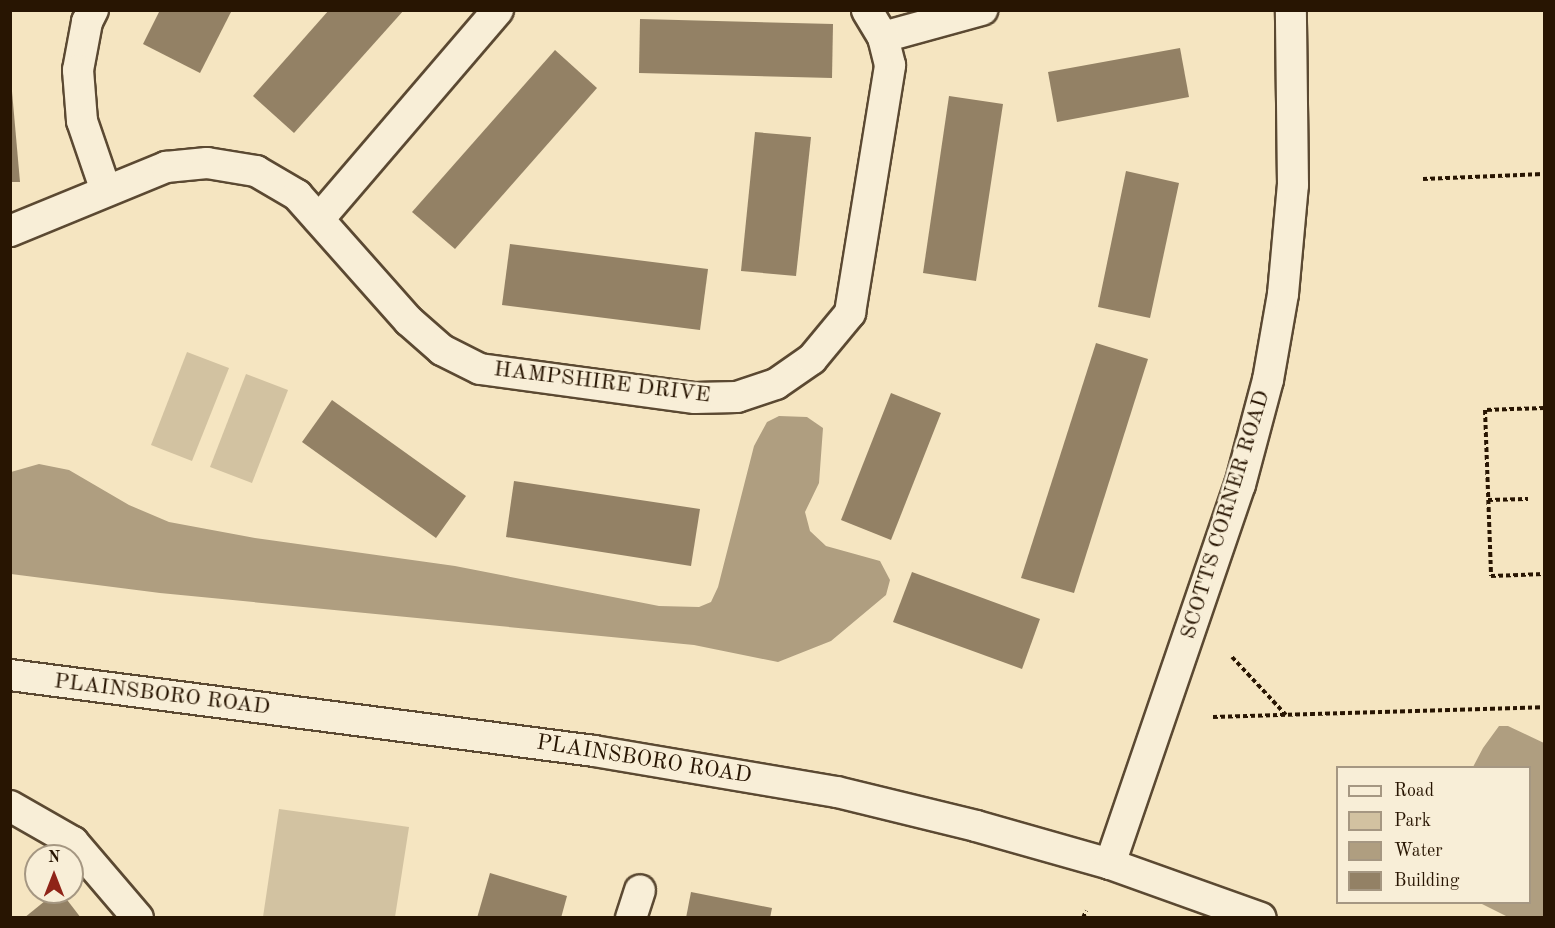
<!DOCTYPE html>
<html>
<head>
<meta charset="utf-8">
<style>
  body { margin:0 }
  #map { position:relative; width:1555px; height:928px; overflow:hidden; background:#f5e5c1; font-family:"Old Standard TT",serif }
  div>[style] { position:absolute }
  .green>* { inset:0; background:#d2c2a1 }
  .water>* { inset:0; background:#af9e80 }
  .building>* { inset:0; background:#938165 }
  .path>* { height:4px; margin-top:-2px; transform-origin:0; background:repeating-linear-gradient(90deg,#281502 0 4.5px,transparent 0 7.5px) }
  .roads { filter:drop-shadow(2px 0 #5b4932) drop-shadow(-2px 0 #5b4932) drop-shadow(0 2px #5b4932) drop-shadow(0 -2px #5b4932) }
  .minor>* { height:30px; margin:-15px; padding:0 15px; transform-origin:15px; border-radius:15px; background:#f8eed7 }
  span { translate:-50% -50%; white-space:nowrap; text-align:center; line-height:1.15; -webkit-text-stroke:5px #f8eed7; paint-order:stroke }
  .street-label { font-size:22px; color:#281502 }
  .frame { position:absolute; inset:0; border:12px solid #281502; pointer-events:none }
  .legend { position:absolute; left:1336px; top:766px; width:195px; height:138px; box-sizing:border-box; background:#f8eed7; border:2px solid #a59782; margin:0; padding:8px 10px; list-style:none; font-size:18px; color:#281502 }
  .legend li { display:flex; align-items:center; gap:12px; height:30px }
  .legend b { width:30px; border:2px solid #a59782 }
  .north { position:absolute; left:24px; top:844px; width:60px; height:60px; box-sizing:border-box; background:#f8eed7; border:2px solid #a59782; border-radius:50%; rotate:0deg; font-size:16px; font-weight:700; line-height:24px; text-align:center; color:#281502 }
  .north::after { content:''; display:block; margin:auto; width:21px; height:27px; background:#8f2418; clip-path:polygon(50% 0,100% 100%,50% 72%,0 100%) }
</style>
</head>
<body>
<div id="map">
  <div class="green">
    <div style="clip-path:polygon(187px 352px,229px 368px,192px 461px,151px 445px)"></div>
    <div style="clip-path:polygon(246px 374px,288px 390px,252px 483px,210px 467px)"></div>
    <div style="clip-path:polygon(279px 809px,409px 827px,395px 917px,263px 917px)"></div>
  </div>
  <div class="water">
    <div style="clip-path:polygon(779px 416px,807px 417px,823px 428px,819px 483px,805px 512px,810px 531px,826px 546px,880px 561px,890px 580px,886px 595px,831px 641px,778px 662px,694px 645px,160px 593px,11px 574px,11px 472px,39px 464px,69px 470px,129px 505px,169px 522px,255px 538px,455px 566px,659px 606px,699px 607px,711px 602px,718px 587px,754px 446px,767px 422px)"></div>
    <div style="clip-path:polygon(1499px 726px,1508px 726px,1544px 743px,1544px 917px,1508px 917px,1480px 903px,1530px 902px,1530px 768px,1473px 767px,1483px 748px)"></div>
  </div>
  <div class="building">
    <div style="clip-path:polygon(160px 10px,232px 10px,200px 73px,143px 44px)"></div>
    <div style="clip-path:polygon(329px 10px,404px 10px,294px 133px,253px 96px)"></div>
    <div style="clip-path:polygon(640px 19px,833px 24px,832px 78px,639px 73px)"></div>
    <div style="clip-path:polygon(1180px 48px,1189px 97px,1057px 122px,1048px 72px)"></div>
    <div style="clip-path:polygon(555px 50px,597px 88px,455px 249px,412px 212px)"></div>
    <div style="clip-path:polygon(10px 69px,20px 182px,10px 182px)"></div>
    <div style="clip-path:polygon(949px 96px,1003px 104px,976px 281px,923px 273px)"></div>
    <div style="clip-path:polygon(755px 132px,811px 137px,796px 276px,741px 271px)"></div>
    <div style="clip-path:polygon(1126px 171px,1179px 183px,1150px 318px,1098px 307px)"></div>
    <div style="clip-path:polygon(510px 244px,708px 269px,700px 330px,502px 305px)"></div>
    <div style="clip-path:polygon(1096px 343px,1148px 359px,1074px 593px,1021px 578px)"></div>
    <div style="clip-path:polygon(891px 393px,941px 413px,891px 540px,841px 520px)"></div>
    <div style="clip-path:polygon(332px 400px,466px 496px,436px 538px,302px 442px)"></div>
    <div style="clip-path:polygon(514px 481px,700px 509px,691px 566px,506px 537px)"></div>
    <div style="clip-path:polygon(912px 572px,1040px 619px,1022px 669px,893px 622px)"></div>
    <div style="clip-path:polygon(490px 873px,567px 896px,561px 918px,477px 918px)"></div>
    <div style="clip-path:polygon(56px 892px,61px 892px,81px 918px,24px 918px)"></div>
    <div style="clip-path:polygon(691px 892px,772px 908px,770px 918px,686px 918px)"></div>
  </div>
  <div class="path">
    <div style="left:1423px;top:179px;width:121px;rotate:-2.4deg"></div>
    <div style="left:1544px;top:408px;width:59px;rotate:178.1deg"></div>
    <div style="left:1485px;top:410px;width:166px;rotate:87.9deg"></div>
    <div style="left:1491px;top:576px;width:53px;rotate:-2.2deg"></div>
    <div style="left:1488px;top:500px;width:40px;rotate:-1.4deg"></div>
    <div style="left:1232px;top:657px;width:79px;rotate:47deg"></div>
    <div style="left:1213px;top:717px;width:331px;rotate:-1.7deg"></div>
    <div style="left:1083px;top:918px;width:8px;rotate:-67deg"></div>
  </div>
  <div class="roads">
    <div class="minor">
      <div style="left:93px;top:10px;width:13px;rotate:117deg"></div>
      <div style="left:87px;top:22px;width:49px;rotate:100.6deg"></div>
      <div style="left:78px;top:70px;width:51px;rotate:85.5deg"></div>
      <div style="left:82px;top:121px;width:74px;rotate:71.1deg"></div>
      <div style="left:883px;top:37px;width:103px;rotate:-15.3deg"></div>
      <div style="left:319px;top:219px;width:275px;rotate:-49.4deg"></div>
      <div style="left:10px;top:231px;width:169px;rotate:-22.3deg"></div>
      <div style="left:166px;top:167px;width:41px;rotate:-5.6deg"></div>
      <div style="left:207px;top:163px;width:50px;rotate:9.3deg"></div>
      <div style="left:256px;top:171px;width:48px;rotate:30.3deg"></div>
      <div style="left:297px;top:195px;width:169px;rotate:48.4deg"></div>
      <div style="left:409px;top:321px;width:44px;rotate:41.3deg"></div>
      <div style="left:442px;top:350px;width:42px;rotate:26.6deg"></div>
      <div style="left:480px;top:369px;width:217px;rotate:7.7deg"></div>
      <div style="left:695px;top:398px;width:42px;rotate:-1.4deg"></div>
      <div style="left:737px;top:397px;width:41px;rotate:-18.4deg"></div>
      <div style="left:776px;top:384px;width:44px;rotate:-34.8deg"></div>
      <div style="left:812px;top:359px;width:60px;rotate:-50.4deg"></div>
      <div style="left:850px;top:313px;width:251px;rotate:-80.8deg"></div>
      <div style="left:890px;top:65px;width:29px;rotate:-104deg"></div>
      <div style="left:883px;top:37px;width:31px;rotate:-121deg"></div>
      <div style="left:10px;top:675px;width:589px;rotate:7.41deg"></div>
      <div style="left:594px;top:751px;width:246px;rotate:9.6deg"></div>
      <div style="left:837px;top:792px;width:143px;rotate:13.7deg"></div>
      <div style="left:976px;top:826px;width:139px;rotate:15.8deg"></div>
      <div style="left:1110px;top:864px;width:160px;rotate:19.7deg"></div>
      <div style="left:10px;top:806px;width:73px;rotate:29.7deg"></div>
      <div style="left:73px;top:842px;width:100px;rotate:49.5deg"></div>
      <div style="left:1110px;top:864px;width:401px;rotate:-71.1deg"></div>
      <div style="left:1240px;top:485px;width:109px;rotate:-75.1deg"></div>
      <div style="left:1268px;top:380px;width:87px;rotate:-80.1deg"></div>
      <div style="left:1283px;top:294px;width:109px;rotate:-84.8deg"></div>
      <div style="left:1293px;top:185px;width:175px;rotate:-90.7deg"></div>
      <div style="left:631px;top:918px;width:29px;rotate:-72deg"></div>
    </div>
  </div>
  <div class="street-label">
    <span style="left:602px;top:383px;rotate:7deg">HAMPSHIRE DRIVE</span>
    <span style="left:1226px;top:515px;rotate:-73deg">SCOTTS CORNER ROAD</span>
    <span style="left:162px;top:695px;rotate:7deg">PLAINSBORO ROAD</span>
    <span style="left:644px;top:760px;rotate:9deg">PLAINSBORO ROAD</span>
  </div>
  <div class="frame"></div>
  <ul class="legend">
  <li><b style="height:8px;background:#f8eed7"></b>Road</li>
  <li><b style="height:16px;background:#d2c2a1"></b>Park</li>
  <li><b style="height:16px;background:#af9e80"></b>Water</li>
  <li><b style="height:16px;background:#938165"></b>Building</li>
  </ul>
  <div class="north">N</div>
</div>
</body>
</html>
